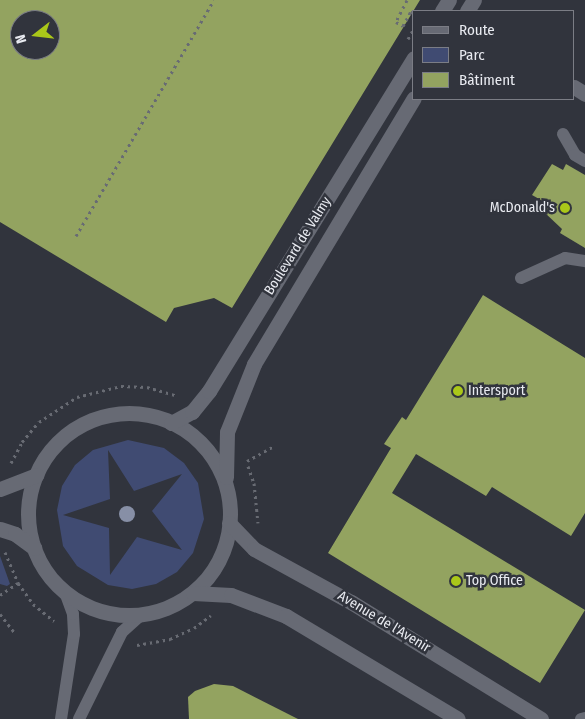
<!DOCTYPE html>
<html>
<head>
<meta charset="utf-8">
<style>
  body { margin:0 }
  #map { position:relative; width:585px; height:719px; overflow:hidden; background:#31343d; font-family:"Fira Sans Condensed",sans-serif }
  div>[style] { position:absolute }
  .green>* { inset:0; background:#404b72 }
  .building>* { inset:0; background:#93a360 }
  .path>* { height:3px; margin-top:-1.5px; transform-origin:0; background:repeating-linear-gradient(90deg,#686b73 0 2.5px,transparent 0 6.5px) }
  .lane>* { height:12px; margin:-6px; padding:0 6px; transform-origin:6px; border-radius:6px; background:#676a74 }
  .street>* { height:15px; margin:-7.5px; padding:0 7.5px; transform-origin:7.5px; border-radius:7.5px; background:#676a74 }
  .secondary>* { height:15px; margin:-7.5px; padding:0 7.5px; transform-origin:7.5px; border-radius:7.5px; background:#676a74 }
  .secondary>.ring { margin:-7.5px; padding:0; box-sizing:content-box; background:none; border:15px solid #676a74; border-radius:50% }
  .trees>* { width:16px; height:16px; margin:-8px; border-radius:50%; background:#878fa6 }
  .dots>* { width:14px; height:14px; translate:-50% -50%; box-sizing:border-box; border:2px solid #31343d; border-radius:50% }
  span { translate:-50% -50%; white-space:nowrap; text-align:center; line-height:1.15; -webkit-text-stroke:5px #31343d; paint-order:stroke }
  .poi-label { font-size:14px; color:#e9ebf1 }
  .right { translate:-100% -50%; text-align:right }
  .left { translate:0 -50%; text-align:left }
  .street-label { font-size:14px; color:#e9ebf1 }
  .legend { position:absolute; left:412px; top:10px; width:162px; height:90px; box-sizing:border-box; background:#31343d; border:1px solid #7b7d85; margin:0; padding:6px 9px; list-style:none; font-size:15px; color:#e9ebf1 }
  .legend li { display:flex; align-items:center; gap:10px; height:25px }
  .legend b { width:25px; border:1px solid #7b7d85 }
  .north { position:absolute; left:10px; top:10px; width:50px; height:50px; box-sizing:border-box; background:#31343d; border:1px solid #7b7d85; border-radius:50%; rotate:254deg; font-size:14px; font-weight:700; line-height:20px; text-align:center; color:#e9ebf1 }
  .north::after { content:''; display:block; margin:auto; width:18px; height:22px; background:#aac719; clip-path:polygon(50% 0,100% 100%,50% 72%,0 100%) }
</style>
</head>
<body>
<div id="map">
  <div class="green">
    <div style="clip-path:polygon(evenodd,128px 440px,164px 448px,184px 463px,198px 483px,204px 519px,193px 553px,177px 572px,156px 584px,132px 589px,108px 585px,77px 566px,63px 546px,57px 510px,62px 486px,75px 465px,93px 450px,128px 440px,108px 450px,134px 491px,182px 474px,152px 511px,182px 550px,137px 537px,110px 575px,109px 528px,63px 515px,110px 499px,108px 450px)"></div>
    <div style="clip-path:polygon(0 556px,10px 584px,7px 586px,0 584px)"></div>
  </div>
  <div class="building">
    <div style="clip-path:polygon(evenodd,0 0,420px 0,232px 308px,214px 298px,174px 308px,166px 322px,0 222px,0 0,20px 20px,50px 20px,50px 50px,20px 50px,20px 20px)"></div>
    <div style="clip-path:polygon(552px 164px,563px 170px,566px 164px,585px 175px,585px 248px,560px 233px,562px 229px,544px 212px,548px 204px,532px 195px)"></div>
    <div style="clip-path:polygon(483px 295px,585px 358px,585px 513px,571px 536px,492px 487px,486px 496px,416px 454px,392px 493px,585px 610px,540px 683px,328px 553px,391px 448px,384px 444px,402px 417px,406px 420px)"></div>
    <div style="clip-path:polygon(214px 684px,233px 686px,298px 719px,189px 719px,188px 697px,195px 691px)"></div>
  </div>
  <div class="path">
    <div style="left:407px;top:0;width:25px;rotate:117deg"></div>
    <div style="left:396px;top:22px;width:8px;rotate:30deg"></div>
    <div style="left:403px;top:26px;width:17px;rotate:-62deg"></div>
    <div style="left:411px;top:11px;width:4px;rotate:34deg"></div>
    <div style="left:408px;top:39px;width:13px;rotate:-61deg"></div>
    <div style="left:76px;top:236px;width:273px;rotate:-59.7deg"></div>
    <div style="left:247px;top:461px;width:29px;rotate:-29deg"></div>
    <div style="left:11px;top:463px;width:24px;rotate:-62deg"></div>
    <div style="left:22px;top:442px;width:26px;rotate:-50deg"></div>
    <div style="left:39px;top:422px;width:45px;rotate:-33.3deg"></div>
    <div style="left:77px;top:397px;width:45px;rotate:-14deg"></div>
    <div style="left:121px;top:386px;width:26px;rotate:2deg"></div>
    <div style="left:147px;top:387px;width:32px;rotate:16deg"></div>
    <div style="left:248px;top:466px;width:18px;rotate:71deg"></div>
    <div style="left:254px;top:483px;width:40px;rotate:84.3deg"></div>
    <div style="left:5px;top:552px;width:34px;rotate:67deg"></div>
    <div style="left:18px;top:583px;width:26px;rotate:54deg"></div>
    <div style="left:33px;top:604px;width:27px;rotate:39deg"></div>
    <div style="left:0;top:595px;width:22px;rotate:-34deg"></div>
    <div style="left:0;top:614px;width:24px;rotate:52deg"></div>
    <div style="left:137px;top:645px;width:34px;rotate:-10deg"></div>
    <div style="left:170px;top:639px;width:26px;rotate:-25deg"></div>
    <div style="left:194px;top:628px;width:21px;rotate:-37deg"></div>
  </div>
  <div class="lane">
    <div style="left:563px;top:134px;width:24px;rotate:60deg"></div>
    <div style="left:575px;top:155px;width:12px;rotate:31deg"></div>
    <div style="left:521px;top:278px;width:48px;rotate:-24.4deg"></div>
    <div style="left:565px;top:258px;width:20px;rotate:9deg"></div>
    <div style="left:61px;top:719px;width:86px;rotate:-81.3deg"></div>
    <div style="left:74px;top:634px;width:20px;rotate:-93deg"></div>
    <div style="left:73px;top:614px;width:23px;rotate:-110deg"></div>
    <div style="left:79px;top:719px;width:97px;rotate:-63.7deg"></div>
    <div style="left:122px;top:632px;width:25px;rotate:-42deg"></div>
    <div style="left:581px;top:719px;width:4px;rotate:-14deg"></div>
  </div>
  <div class="street">
    <div style="left:574px;top:87px;width:13px;rotate:32deg"></div>
  </div>
  <div class="secondary">
    <div style="left:442px;top:11px;width:13px;rotate:-58deg"></div>
    <div style="left:467px;top:11px;width:13px;rotate:-58deg"></div>
    <div class="ring" style="left:28px;top:413px;width:187px;height:187px"></div>
    <div style="left:171px;top:423px;width:24px;rotate:-28deg"></div>
    <div style="left:192px;top:412px;width:27px;rotate:-51deg"></div>
    <div style="left:209px;top:391px;width:391px;rotate:-58.4deg"></div>
    <div style="left:226px;top:477px;width:45px;rotate:-88.7deg"></div>
    <div style="left:227px;top:432px;width:73px;rotate:-68.3deg"></div>
    <div style="left:254px;top:364px;width:310px;rotate:-59deg"></div>
    <div style="left:0;top:489px;width:39px;rotate:-21deg"></div>
    <div style="left:229px;top:523px;width:36px;rotate:46deg"></div>
    <div style="left:254px;top:549px;width:111px;rotate:28.7deg"></div>
    <div style="left:351px;top:602px;width:223px;rotate:31.6deg"></div>
    <div style="left:0;top:529px;width:16px;rotate:18deg"></div>
    <div style="left:15px;top:534px;width:24px;rotate:36deg"></div>
    <div style="left:193px;top:593px;width:38px;rotate:3deg"></div>
    <div style="left:231px;top:595px;width:59px;rotate:20.9deg"></div>
    <div style="left:286px;top:616px;width:200px;rotate:30.9deg"></div>
  </div>
  <div class="trees">
    <div style="left:127px;top:514px"></div>
  </div>
  <div class="dots">
    <div style="left:565px;top:208px;background:#aac719"></div>
    <div style="left:458px;top:391px;background:#aac719"></div>
    <div style="left:456px;top:581px;background:#aac719"></div>
  </div>
  <div class="poi-label">
    <span class="right" style="left:555px;top:208px">McDonald's</span>
    <span class="left" style="left:468px;top:391px">Intersport</span>
    <span class="left" style="left:466px;top:581px">Top Office</span>
  </div>
  <div class="street-label">
    <span style="left:298px;top:246px;rotate:-58deg">Boulevard de Valmy</span>
    <span style="left:384px;top:622px;rotate:31deg">Avenue de l'Avenir</span>
  </div>
  <ul class="legend">
  <li><b style="height:6px;background:#676a74"></b>Route</li>
  <li><b style="height:14px;background:#404b72"></b>Parc</li>
  <li><b style="height:14px;background:#93a360"></b>Bâtiment</li>
  </ul>
  <div class="north">N</div>
</div>
</body>
</html>
